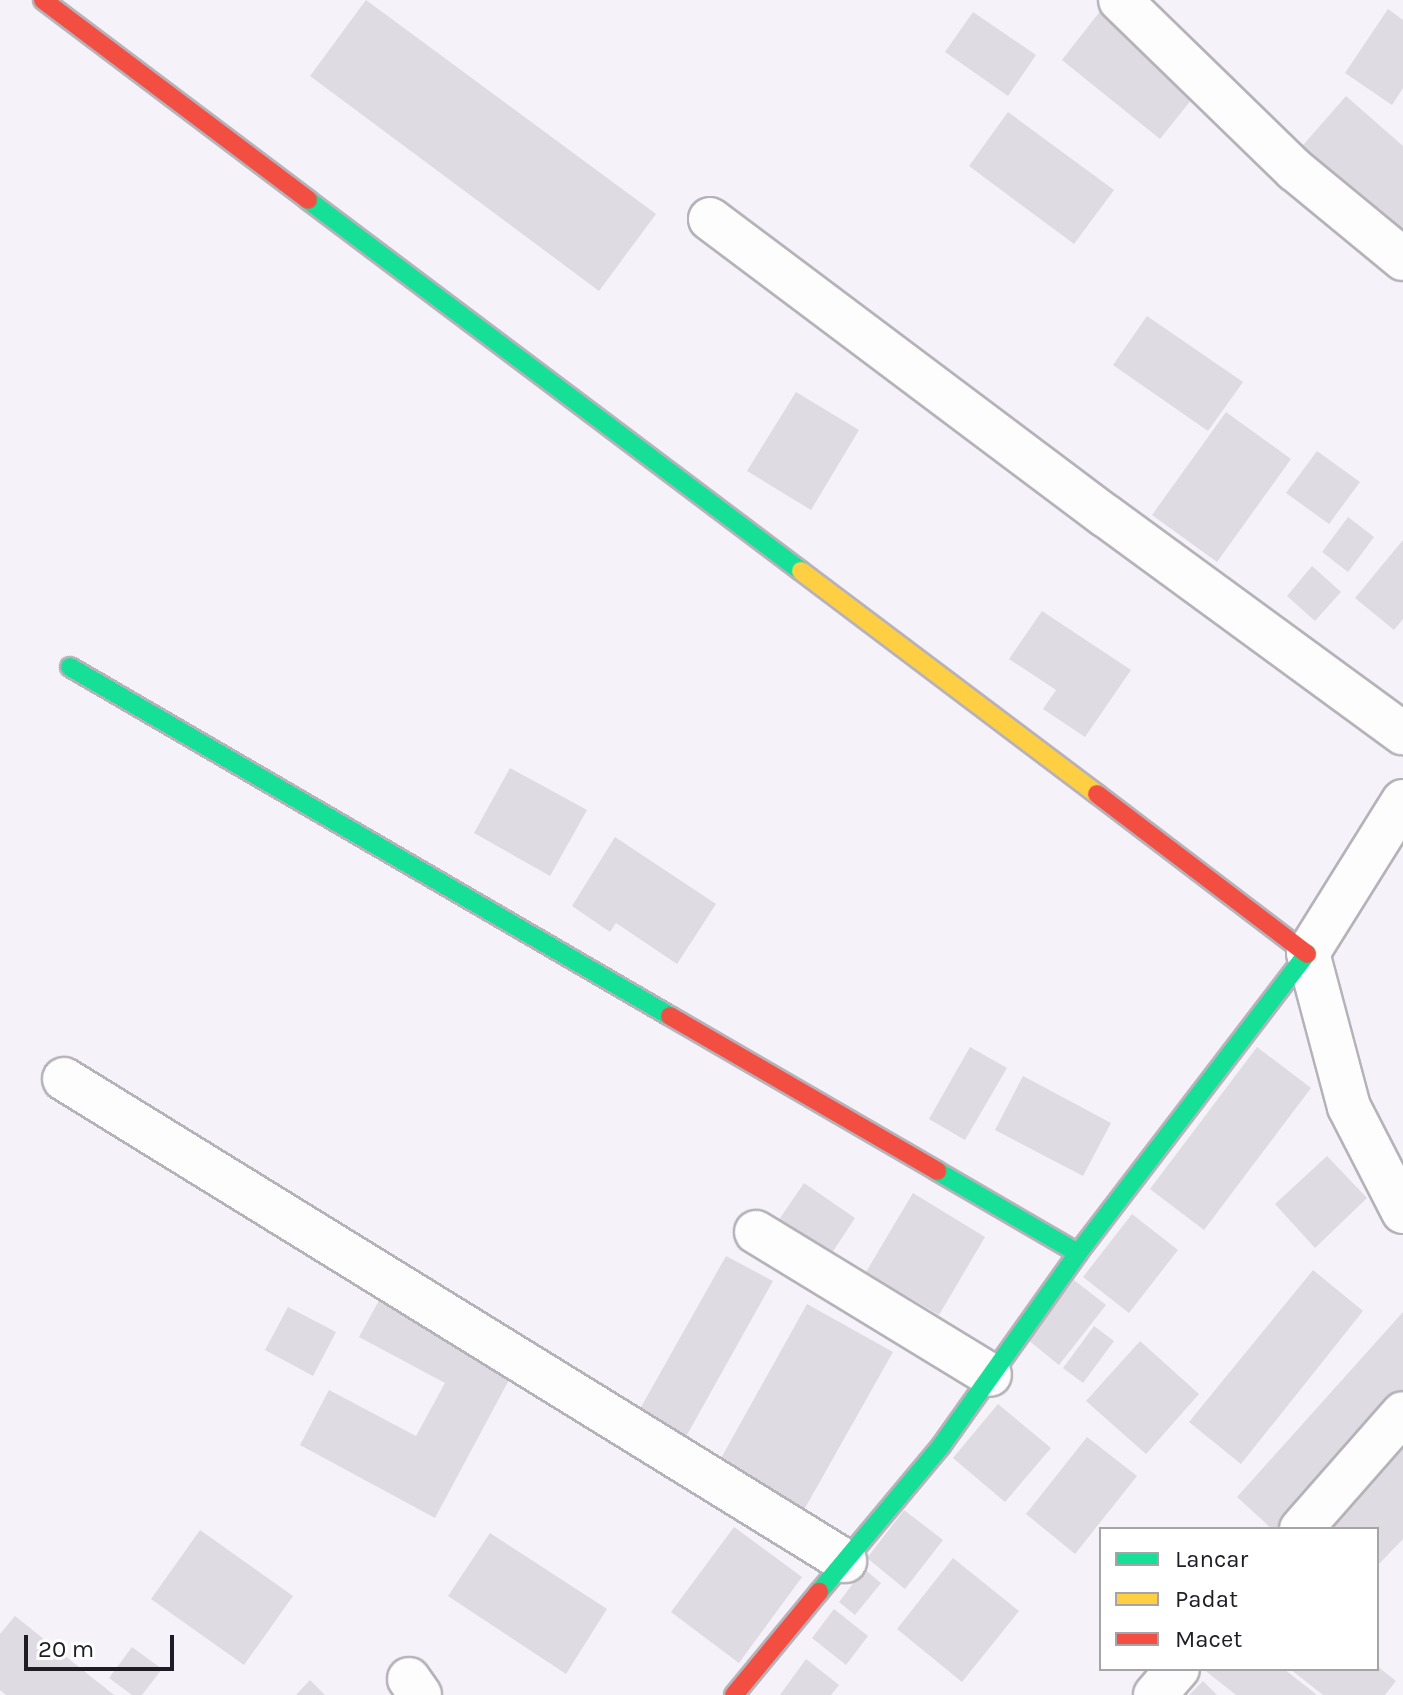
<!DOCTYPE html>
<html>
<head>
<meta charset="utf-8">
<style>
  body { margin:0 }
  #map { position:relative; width:1403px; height:1695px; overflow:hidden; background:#f5f2f9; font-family:Karla,sans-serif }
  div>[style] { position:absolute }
  .building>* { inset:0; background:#dfdbe3 }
  .roads { filter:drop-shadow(2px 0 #b6b2ba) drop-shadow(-2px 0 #b6b2ba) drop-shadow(0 2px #b6b2ba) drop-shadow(0 -2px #b6b2ba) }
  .street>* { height:42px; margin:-21px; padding:0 21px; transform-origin:21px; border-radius:21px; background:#fefdfe }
  .fast>* { height:18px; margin:-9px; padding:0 9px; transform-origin:9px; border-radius:9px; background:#16e098 }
  .slow>* { height:18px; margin:-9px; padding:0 9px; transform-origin:9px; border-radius:9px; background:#ffcf43 }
  .jam>* { height:18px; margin:-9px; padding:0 9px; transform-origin:9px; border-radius:9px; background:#f24e42 }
  span { translate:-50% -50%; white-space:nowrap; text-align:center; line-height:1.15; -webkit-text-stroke:7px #fff; paint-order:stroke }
  .legend { position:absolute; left:1099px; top:1527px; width:280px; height:144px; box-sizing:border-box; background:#fff; border:2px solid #a6a4a8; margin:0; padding:10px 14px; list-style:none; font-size:24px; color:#201c26 }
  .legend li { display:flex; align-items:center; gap:16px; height:40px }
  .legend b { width:40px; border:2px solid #a6a4a8 }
  .scale { position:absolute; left:24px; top:1635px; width:150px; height:36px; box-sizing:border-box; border:4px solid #201c26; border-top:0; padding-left:10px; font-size:24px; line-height:28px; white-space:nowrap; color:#201c26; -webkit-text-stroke:6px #fff; paint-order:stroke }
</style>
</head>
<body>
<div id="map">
  <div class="building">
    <div style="clip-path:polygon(366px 0,656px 214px,599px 291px,310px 76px)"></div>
    <div style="clip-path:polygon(1388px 9px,1403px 20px,1403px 88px,1392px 105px,1345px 73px)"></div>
    <div style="clip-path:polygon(1101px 10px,1200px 89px,1160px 139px,1062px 60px)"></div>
    <div style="clip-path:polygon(973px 12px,1036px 55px,1008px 96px,945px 52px)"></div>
    <div style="clip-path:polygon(1346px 96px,1403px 146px,1403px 245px,1297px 152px)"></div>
    <div style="clip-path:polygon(1008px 112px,1114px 190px,1074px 244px,969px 166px)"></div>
    <div style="clip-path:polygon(1147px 316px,1243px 382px,1208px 431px,1113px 365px)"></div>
    <div style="clip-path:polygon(796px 392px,859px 430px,811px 510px,747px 471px)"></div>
    <div style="clip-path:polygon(1226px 412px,1291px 459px,1217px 562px,1152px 515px)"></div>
    <div style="clip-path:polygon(1317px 451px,1360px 482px,1329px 524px,1286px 493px)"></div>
    <div style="clip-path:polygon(1348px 517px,1374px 537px,1348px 572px,1322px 552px)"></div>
    <div style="clip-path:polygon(1403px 540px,1403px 619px,1394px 630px,1355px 598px)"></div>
    <div style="clip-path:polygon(1312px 566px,1341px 592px,1315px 621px,1287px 596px)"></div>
    <div style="clip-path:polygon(1042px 611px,1131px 670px,1085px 737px,1043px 709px,1056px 690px,1009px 659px)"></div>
    <div style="clip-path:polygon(510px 768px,587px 810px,550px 876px,474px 833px)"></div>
    <div style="clip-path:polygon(615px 837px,716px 904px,677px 964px,616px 923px,610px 932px,572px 906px)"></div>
    <div style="clip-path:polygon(970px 1047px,1007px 1068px,965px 1140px,929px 1119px)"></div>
    <div style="clip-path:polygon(1257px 1047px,1311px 1088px,1204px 1230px,1150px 1189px)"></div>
    <div style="clip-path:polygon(1023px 1076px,1111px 1123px,1083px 1176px,995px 1130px)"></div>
    <div style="clip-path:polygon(1327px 1156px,1367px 1198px,1315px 1248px,1275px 1204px)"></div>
    <div style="clip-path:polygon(804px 1183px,855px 1218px,822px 1268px,770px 1233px)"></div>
    <div style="clip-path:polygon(913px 1193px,985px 1237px,939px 1315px,866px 1272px)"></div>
    <div style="clip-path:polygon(1132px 1214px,1178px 1250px,1129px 1313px,1083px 1277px)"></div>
    <div style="clip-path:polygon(726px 1256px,773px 1281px,683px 1442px,636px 1416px)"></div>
    <div style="clip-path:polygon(1313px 1270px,1363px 1311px,1241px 1464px,1189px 1422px)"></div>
    <div style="clip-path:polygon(1074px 1280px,1106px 1305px,1059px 1365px,1028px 1340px)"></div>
    <div style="clip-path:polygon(383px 1293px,517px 1365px,435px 1518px,300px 1445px,329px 1390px,416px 1436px,445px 1383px,359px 1337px)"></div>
    <div style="clip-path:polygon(807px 1304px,893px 1352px,800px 1517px,715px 1469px)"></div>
    <div style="clip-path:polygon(288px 1307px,336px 1332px,313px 1376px,265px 1350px)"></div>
    <div style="clip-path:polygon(1403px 1312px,1403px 1393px,1281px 1529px,1272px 1529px,1237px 1497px)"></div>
    <div style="clip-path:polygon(1094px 1326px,1114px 1341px,1083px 1383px,1063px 1368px)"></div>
    <div style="clip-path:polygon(1140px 1341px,1199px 1394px,1146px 1454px,1086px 1401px)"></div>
    <div style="clip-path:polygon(998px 1404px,1051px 1448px,1005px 1502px,953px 1458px)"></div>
    <div style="clip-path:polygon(1087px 1437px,1137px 1476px,1075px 1554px,1026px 1514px)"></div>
    <div style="clip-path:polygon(1403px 1444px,1403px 1539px,1377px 1566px,1377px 1529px,1322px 1529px)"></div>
    <div style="clip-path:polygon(904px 1510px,943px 1540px,905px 1589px,867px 1558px)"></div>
    <div style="clip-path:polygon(734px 1527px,802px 1577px,739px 1663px,671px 1612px)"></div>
    <div style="clip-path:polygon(200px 1530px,293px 1596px,244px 1665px,151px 1599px)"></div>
    <div style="clip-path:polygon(490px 1533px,607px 1609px,566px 1674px,448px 1596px)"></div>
    <div style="clip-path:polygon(953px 1558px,1019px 1611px,962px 1682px,897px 1629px)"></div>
    <div style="clip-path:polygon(864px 1569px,881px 1583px,855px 1615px,839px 1602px)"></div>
    <div style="clip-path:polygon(834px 1609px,868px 1636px,846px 1665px,812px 1638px)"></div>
    <div style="clip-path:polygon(15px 1616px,114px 1695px,6px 1695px,0 1690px,0 1634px)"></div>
    <div style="clip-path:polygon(132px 1647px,162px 1669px,142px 1695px,132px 1695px,109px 1678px)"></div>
    <div style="clip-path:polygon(806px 1659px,839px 1685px,831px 1695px,780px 1695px)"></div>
    <div style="clip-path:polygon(1377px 1666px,1396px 1681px,1385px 1695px,1323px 1695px,1290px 1669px,1377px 1669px)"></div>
    <div style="clip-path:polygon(1203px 1669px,1284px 1669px,1317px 1695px,1236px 1695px)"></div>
    <div style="clip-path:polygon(310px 1680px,325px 1695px,296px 1695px)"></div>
    <div style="clip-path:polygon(1203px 1681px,1217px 1695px,1189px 1695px)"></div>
  </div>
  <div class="roads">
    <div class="street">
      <div style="left:1120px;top:0;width:244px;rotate:44.2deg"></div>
      <div style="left:1295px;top:170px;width:140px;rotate:39.5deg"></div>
      <div style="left:710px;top:219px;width:495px;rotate:36.9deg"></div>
      <div style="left:1106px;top:516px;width:368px;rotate:36.2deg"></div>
      <div style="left:1403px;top:801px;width:179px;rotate:122deg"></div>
      <div style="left:1308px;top:953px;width:159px;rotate:75.1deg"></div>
      <div style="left:1349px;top:1107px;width:118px;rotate:62.8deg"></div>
      <div style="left:64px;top:1079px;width:918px;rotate:31.68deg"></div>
      <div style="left:756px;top:1232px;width:274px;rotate:31.4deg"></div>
      <div style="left:1301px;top:1529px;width:154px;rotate:-48.7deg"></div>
      <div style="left:409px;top:1679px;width:19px;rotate:55deg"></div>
      <div style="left:1155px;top:1695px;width:35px;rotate:-49deg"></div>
    </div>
    <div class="fast">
      <div style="left:308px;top:200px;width:617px;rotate:36.96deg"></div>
      <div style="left:70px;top:667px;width:694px;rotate:30.19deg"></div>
      <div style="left:937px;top:1171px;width:163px;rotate:30.2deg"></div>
      <div style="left:819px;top:1592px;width:190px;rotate:-50.1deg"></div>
      <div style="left:941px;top:1446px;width:237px;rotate:-54.6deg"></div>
      <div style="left:1078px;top:1253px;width:377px;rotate:-52.6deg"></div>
    </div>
    <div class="slow">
      <div style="left:801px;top:571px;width:371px;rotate:37deg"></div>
    </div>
    <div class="jam">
      <div style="left:43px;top:0;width:332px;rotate:37deg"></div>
      <div style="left:1097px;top:794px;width:264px;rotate:37.3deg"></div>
      <div style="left:670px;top:1016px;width:309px;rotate:30.1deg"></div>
      <div style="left:734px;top:1695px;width:134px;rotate:-50.5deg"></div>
    </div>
  </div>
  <ul class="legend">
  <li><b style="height:10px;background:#16e098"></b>Lancar</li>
  <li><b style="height:10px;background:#ffcf43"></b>Padat</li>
  <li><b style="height:10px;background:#f24e42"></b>Macet</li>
  </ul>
  <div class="scale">20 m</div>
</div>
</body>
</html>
